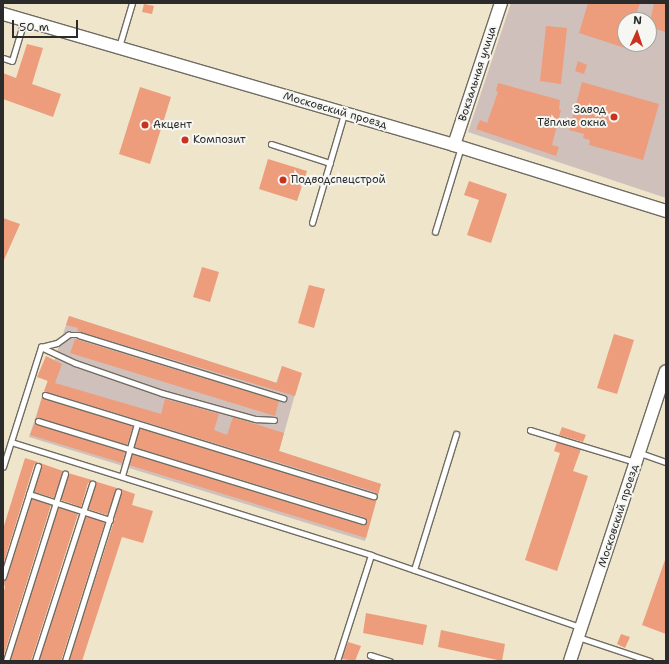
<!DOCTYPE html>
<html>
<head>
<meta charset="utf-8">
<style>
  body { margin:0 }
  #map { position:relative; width:669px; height:664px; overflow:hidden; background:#efe5ca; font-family:"Shantell Sans",sans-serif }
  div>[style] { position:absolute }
  .industrial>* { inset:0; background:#d0c0bc }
  .building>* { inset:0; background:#ed9c7c }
  .roads { filter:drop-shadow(1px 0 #706c63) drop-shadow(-1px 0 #706c63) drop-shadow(0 1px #706c63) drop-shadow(0 -1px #706c63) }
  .lane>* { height:4.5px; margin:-2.25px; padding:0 2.25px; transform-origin:2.25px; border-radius:2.25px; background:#fff }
  .secondary>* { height:12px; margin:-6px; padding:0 6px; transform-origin:6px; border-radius:6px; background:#fff }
  .dots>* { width:11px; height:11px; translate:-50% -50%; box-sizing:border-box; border:2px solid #f6f6f2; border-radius:50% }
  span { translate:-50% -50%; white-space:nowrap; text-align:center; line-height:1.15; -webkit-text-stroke:4px #f6f6f2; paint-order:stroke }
  .street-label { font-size:11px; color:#2b2b2b }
  .poi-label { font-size:11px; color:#2b2b2b }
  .right { translate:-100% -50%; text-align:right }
  .left { translate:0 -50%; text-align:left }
  .frame { position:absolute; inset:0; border:4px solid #2b2b2b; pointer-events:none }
  .north { position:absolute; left:617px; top:12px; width:40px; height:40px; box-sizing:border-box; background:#f6f6f2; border:1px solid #a5a5a2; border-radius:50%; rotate:3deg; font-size:11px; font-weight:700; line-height:16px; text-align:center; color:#2b2b2b }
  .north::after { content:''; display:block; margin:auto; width:14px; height:18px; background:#c8321e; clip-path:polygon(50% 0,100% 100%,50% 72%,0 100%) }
  .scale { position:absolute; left:12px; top:20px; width:66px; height:18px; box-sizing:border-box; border:2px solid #2b2b2b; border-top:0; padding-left:5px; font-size:12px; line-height:14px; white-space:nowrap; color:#2b2b2b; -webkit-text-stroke:3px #f6f6f2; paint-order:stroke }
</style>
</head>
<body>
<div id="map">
  <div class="industrial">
    <div style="clip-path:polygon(evenodd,511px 3px,666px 3px,666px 198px,468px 132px,511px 3px,625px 20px,649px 20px,649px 44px,625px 44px,625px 20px)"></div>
    <div style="clip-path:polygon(69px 316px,276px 383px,282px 366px,301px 373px,279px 451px,381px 484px,365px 541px,29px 437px)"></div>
  </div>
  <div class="building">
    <div style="clip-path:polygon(588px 3px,640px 3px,634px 20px,625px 20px,625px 48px,579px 33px)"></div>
    <div style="clip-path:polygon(654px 3px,666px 3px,666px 32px,649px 27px)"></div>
    <div style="clip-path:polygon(144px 4px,154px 6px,152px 14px,142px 12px)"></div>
    <div style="clip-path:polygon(546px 26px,567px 28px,561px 84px,540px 81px)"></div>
    <div style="clip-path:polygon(27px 44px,43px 48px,32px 84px,61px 94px,53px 117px,3px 99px,3px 73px,16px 78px)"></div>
    <div style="clip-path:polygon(578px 61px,587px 65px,584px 74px,575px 71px)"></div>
    <div style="clip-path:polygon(582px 82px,659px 104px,643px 160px,589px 145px,590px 140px,583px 138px,584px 134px,569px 130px)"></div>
    <div style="clip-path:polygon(498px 83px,560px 100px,559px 110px,561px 110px,552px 145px,559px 147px,556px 156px,476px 129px,480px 120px,487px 123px,498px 92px,496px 91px)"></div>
    <div style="clip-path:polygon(140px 87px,171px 97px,150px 164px,119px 154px)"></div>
    <div style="clip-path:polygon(268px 159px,307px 171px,297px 201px,259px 189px)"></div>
    <div style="clip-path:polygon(469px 181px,507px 194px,491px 243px,467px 235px,479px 200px,464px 195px)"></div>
    <div style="clip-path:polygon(3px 218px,20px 224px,4px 260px,3px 260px)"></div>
    <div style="clip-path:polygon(202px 267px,219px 272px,210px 302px,193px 297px)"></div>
    <div style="clip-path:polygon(309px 285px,325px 289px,314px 328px,298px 323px)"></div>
    <div style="clip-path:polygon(69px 316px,277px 383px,282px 366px,302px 373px,295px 396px,77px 331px,78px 328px,66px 325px)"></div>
    <div style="clip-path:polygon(614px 334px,634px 340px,617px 394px,597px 388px)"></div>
    <div style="clip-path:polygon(75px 339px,279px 401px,275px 416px,70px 353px)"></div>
    <div style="clip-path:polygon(46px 356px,62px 364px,55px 383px,161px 414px,165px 399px,188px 405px,219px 414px,214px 430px,227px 435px,233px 417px,284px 433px,279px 451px,381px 484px,366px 538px,129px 465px,132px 454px,362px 525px,367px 522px,364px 517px,134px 447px,140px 428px,373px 500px,378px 497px,375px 492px,44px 391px,48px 381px,37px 377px)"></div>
    <div style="clip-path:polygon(42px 397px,133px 426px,127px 445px,36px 418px)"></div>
    <div style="clip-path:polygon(35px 422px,125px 452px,122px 463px,30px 435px)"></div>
    <div style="clip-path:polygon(562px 427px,586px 435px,583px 442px,559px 435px)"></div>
    <div style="clip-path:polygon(557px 442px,581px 449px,573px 471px,588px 476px,557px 571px,525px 560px,560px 453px,554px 451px)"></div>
    <div style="clip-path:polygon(25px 458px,38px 462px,34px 465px,3px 565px,3px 529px)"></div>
    <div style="clip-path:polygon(40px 463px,63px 471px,54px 498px,34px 492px,42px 467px)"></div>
    <div style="clip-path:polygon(68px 473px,92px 480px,88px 483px,81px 507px,61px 500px)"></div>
    <div style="clip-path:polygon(94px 481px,117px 488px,107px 515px,88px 509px,96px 485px)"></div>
    <div style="clip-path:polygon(121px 489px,135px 494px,132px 505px,153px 511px,143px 543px,122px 537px,82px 661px,69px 661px,114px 521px)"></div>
    <div style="clip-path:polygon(32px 499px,51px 505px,3px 658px,3px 594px,5px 587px,3px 581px,7px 578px)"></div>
    <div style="clip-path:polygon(58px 507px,78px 514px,31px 661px,10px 661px)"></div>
    <div style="clip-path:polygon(86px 516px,105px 522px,61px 661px,39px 661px)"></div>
    <div style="clip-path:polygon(665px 560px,666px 560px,666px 634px,642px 625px)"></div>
    <div style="clip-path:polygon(366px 613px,427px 625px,423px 645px,363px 633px)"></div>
    <div style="clip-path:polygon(441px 630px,505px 644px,502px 661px,438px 647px)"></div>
    <div style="clip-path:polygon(621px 634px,630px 637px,625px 648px,617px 644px)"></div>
    <div style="clip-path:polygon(348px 642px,361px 646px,355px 661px,342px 659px)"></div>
  </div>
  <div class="roads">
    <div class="lane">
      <div style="left:119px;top:47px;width:46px;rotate:-73.5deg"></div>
      <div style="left:3px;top:58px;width:9px;rotate:18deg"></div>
      <div style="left:12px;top:61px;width:42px;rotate:-73.3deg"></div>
      <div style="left:271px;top:144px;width:62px;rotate:17.9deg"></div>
      <div style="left:312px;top:223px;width:114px;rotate:-73.6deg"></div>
      <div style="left:435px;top:232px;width:89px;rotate:-73deg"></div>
      <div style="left:41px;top:347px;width:38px;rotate:25deg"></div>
      <div style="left:75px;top:363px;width:92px;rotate:19deg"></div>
      <div style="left:162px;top:393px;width:98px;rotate:15.5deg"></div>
      <div style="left:256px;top:419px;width:18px;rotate:3deg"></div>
      <div style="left:45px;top:395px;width:344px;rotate:17.1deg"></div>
      <div style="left:38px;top:421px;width:340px;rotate:17.1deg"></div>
      <div style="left:530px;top:430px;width:110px;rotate:16.9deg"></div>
      <div style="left:11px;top:442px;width:377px;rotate:17.4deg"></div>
      <div style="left:371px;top:555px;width:221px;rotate:19deg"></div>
      <div style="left:640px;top:453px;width:28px;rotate:19deg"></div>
      <div style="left:3px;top:467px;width:126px;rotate:-72.4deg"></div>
      <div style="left:41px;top:347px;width:16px;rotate:-14deg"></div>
      <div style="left:57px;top:343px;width:14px;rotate:-36deg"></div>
      <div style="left:68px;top:335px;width:11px"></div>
      <div style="left:79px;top:335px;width:214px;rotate:17.2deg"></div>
      <div style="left:122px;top:476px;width:54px;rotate:-73.9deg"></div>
      <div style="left:29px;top:494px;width:85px;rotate:17.8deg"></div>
      <div style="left:414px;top:570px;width:142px;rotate:-72.8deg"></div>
      <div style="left:3px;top:577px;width:116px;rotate:-72.5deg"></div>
      <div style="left:578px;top:637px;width:76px;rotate:18.4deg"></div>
      <div style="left:370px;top:655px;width:21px;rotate:17deg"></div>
      <div style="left:6px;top:661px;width:196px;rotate:-72.5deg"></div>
      <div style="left:35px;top:661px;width:186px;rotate:-72.1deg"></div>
      <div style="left:65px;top:661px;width:177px;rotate:-72.6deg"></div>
      <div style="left:337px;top:661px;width:111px;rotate:-72.2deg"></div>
    </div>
    <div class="secondary">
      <div style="left:3px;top:14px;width:470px;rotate:16.2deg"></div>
      <div style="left:454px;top:145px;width:222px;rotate:17.3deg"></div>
      <div style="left:454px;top:145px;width:150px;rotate:-71.7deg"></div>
      <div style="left:570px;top:661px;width:305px;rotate:-71.7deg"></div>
    </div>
  </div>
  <div class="dots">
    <div style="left:614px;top:117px;background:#c8321e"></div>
    <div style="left:145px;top:125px;background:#c8321e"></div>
    <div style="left:185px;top:140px;background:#c8321e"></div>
    <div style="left:283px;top:180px;background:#c8321e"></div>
  </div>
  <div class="street-label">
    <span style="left:478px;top:74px;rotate:-72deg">Вокзальная улица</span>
    <span style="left:335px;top:111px;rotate:16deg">Московский проезд</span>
    <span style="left:619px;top:516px;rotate:-72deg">Московский проезд</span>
  </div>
  <div class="poi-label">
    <span class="right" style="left:606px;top:117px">Завод<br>Тёплые окна</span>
    <span class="left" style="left:153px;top:125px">Акцент</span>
    <span class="left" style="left:193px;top:140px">Композит</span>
    <span class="left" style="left:291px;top:180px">Подводспецстрой</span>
  </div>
  <div class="frame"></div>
  <div class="north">N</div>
  <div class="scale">50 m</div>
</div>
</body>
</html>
